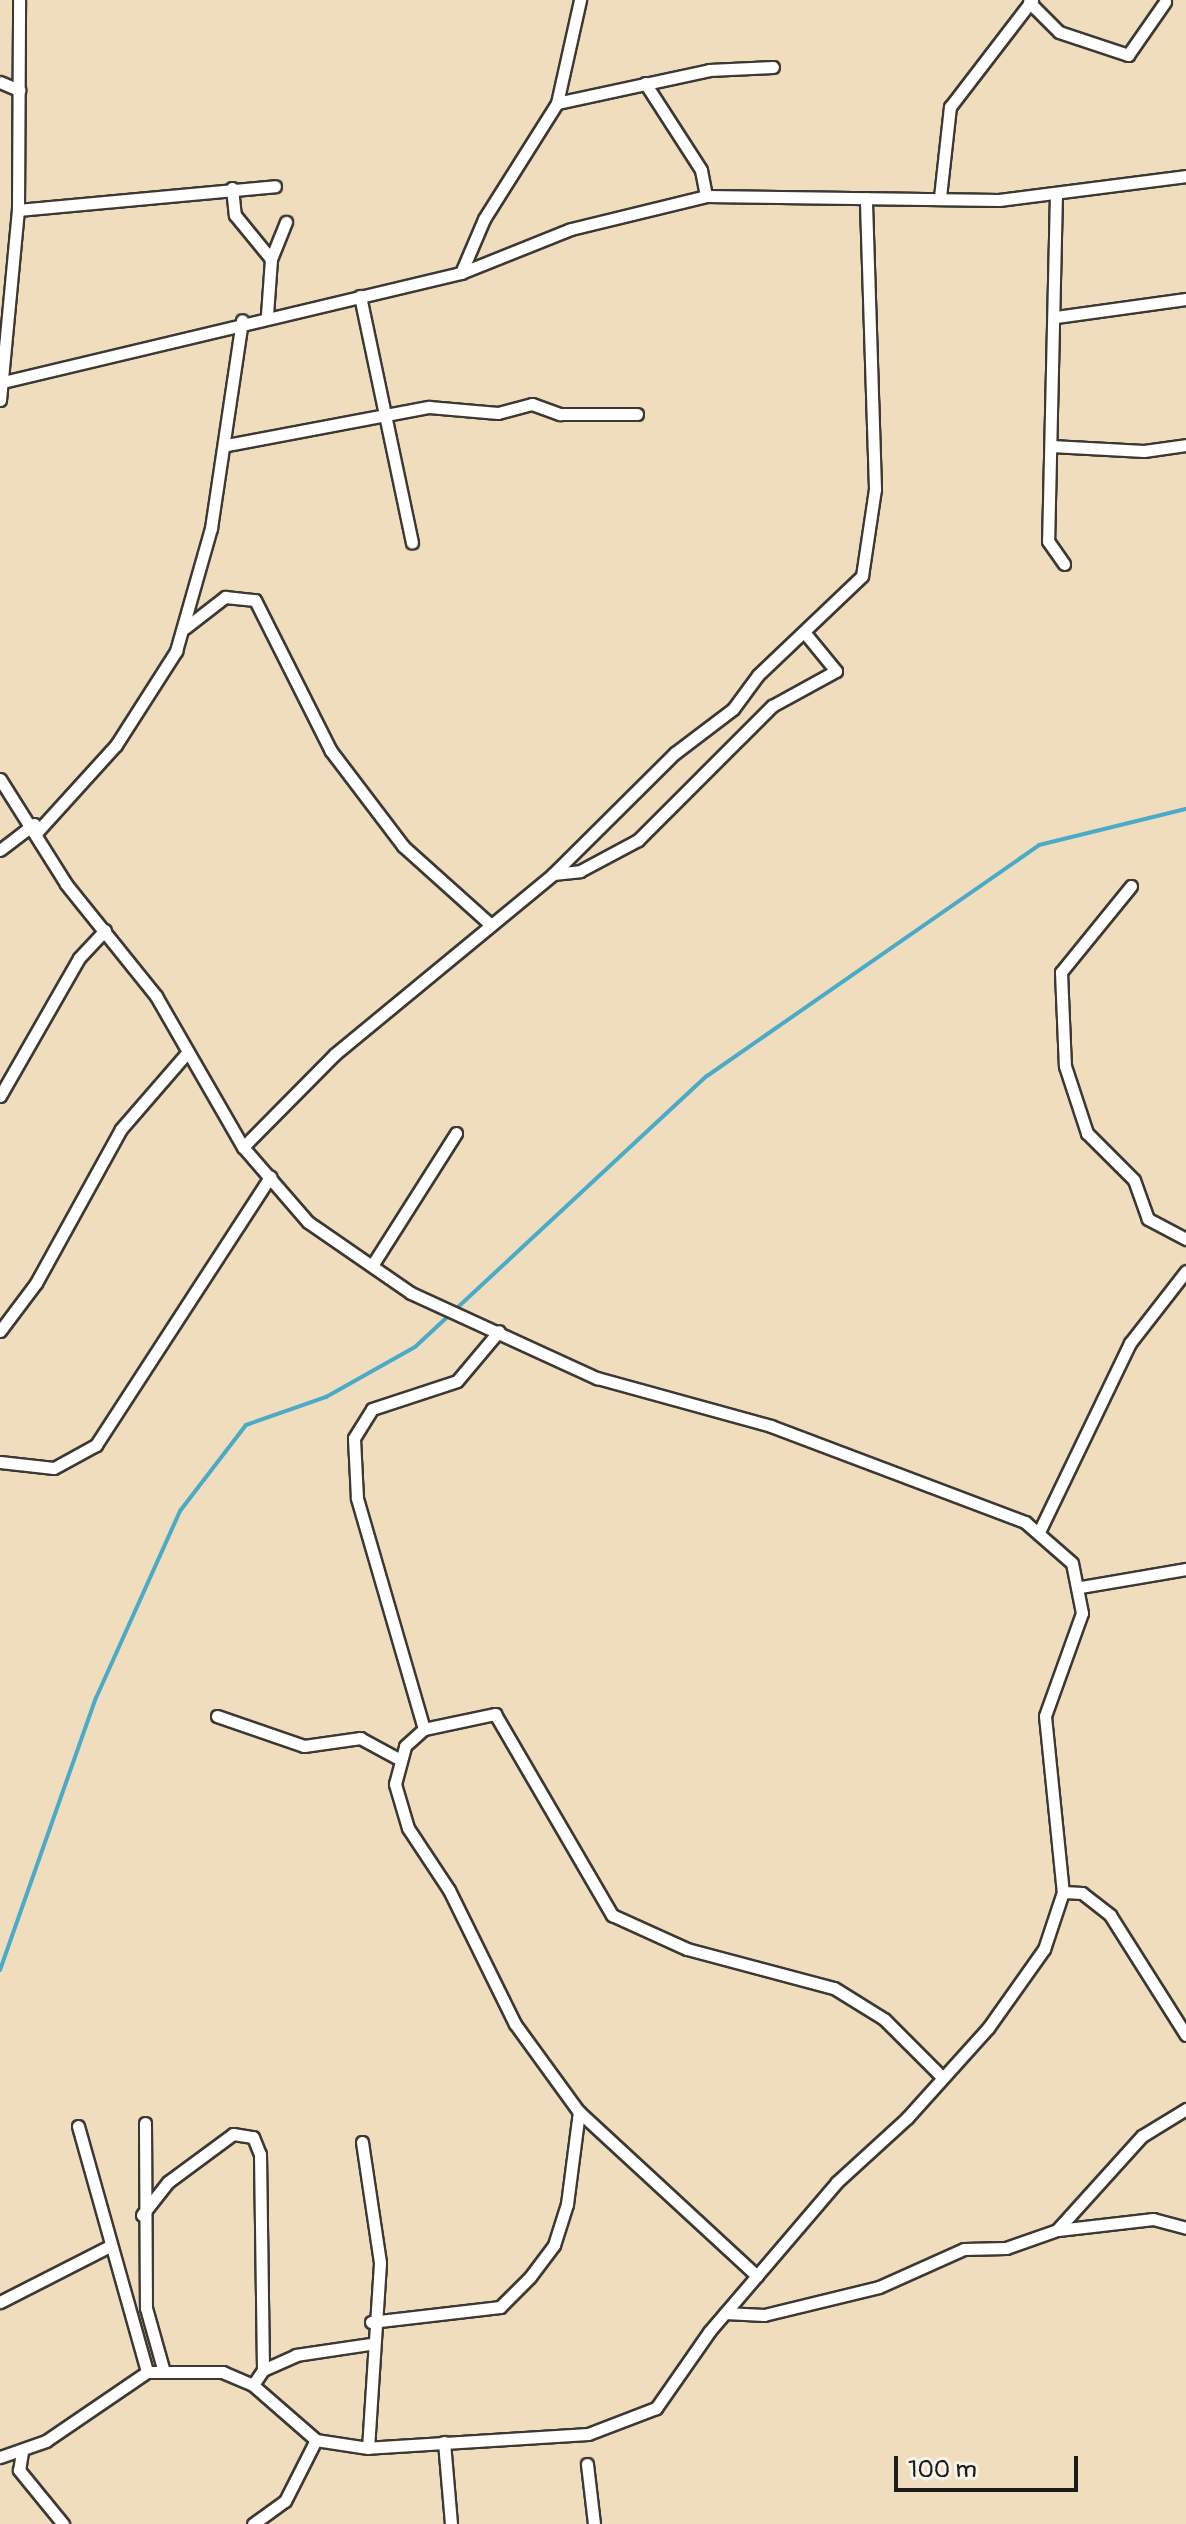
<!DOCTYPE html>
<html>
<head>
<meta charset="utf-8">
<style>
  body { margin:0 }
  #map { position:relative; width:1186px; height:2524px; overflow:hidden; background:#f0ddbe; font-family:Pangolin,sans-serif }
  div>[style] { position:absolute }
  .stream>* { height:4px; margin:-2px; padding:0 2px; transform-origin:2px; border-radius:2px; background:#49abc8 }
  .roads { filter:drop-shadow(2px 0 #3c3934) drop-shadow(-2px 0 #3c3934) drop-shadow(0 2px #3c3934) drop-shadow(0 -2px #3c3934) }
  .street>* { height:11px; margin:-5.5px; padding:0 5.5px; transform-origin:5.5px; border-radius:5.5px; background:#fff }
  span { translate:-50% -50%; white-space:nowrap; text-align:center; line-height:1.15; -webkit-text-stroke:8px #f7f3e8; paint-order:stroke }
  .scale { position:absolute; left:894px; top:2456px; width:184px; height:36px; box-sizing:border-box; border:4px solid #1c1c1c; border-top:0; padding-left:10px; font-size:24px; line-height:28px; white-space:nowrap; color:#1c1c1c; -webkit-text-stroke:6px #f7f3e8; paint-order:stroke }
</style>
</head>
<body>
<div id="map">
  <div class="stream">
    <div style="left:0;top:1970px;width:288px;rotate:-70.6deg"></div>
    <div style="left:96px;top:1698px;width:205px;rotate:-65.8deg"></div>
    <div style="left:180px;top:1511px;width:108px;rotate:-52.5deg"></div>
    <div style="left:246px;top:1425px;width:85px;rotate:-19.3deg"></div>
    <div style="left:326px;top:1397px;width:102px;rotate:-29.3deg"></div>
    <div style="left:415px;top:1347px;width:398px;rotate:-42.9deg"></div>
    <div style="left:707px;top:1076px;width:404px;rotate:-34.8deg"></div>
    <div style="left:1039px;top:845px;width:151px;rotate:-13.8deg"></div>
  </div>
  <div class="roads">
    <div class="street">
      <div style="left:1029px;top:2px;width:42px;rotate:45deg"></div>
      <div style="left:1059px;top:32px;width:73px;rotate:18.4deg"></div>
      <div style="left:1128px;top:55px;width:65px;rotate:-55.1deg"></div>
      <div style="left:0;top:82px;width:21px;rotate:23deg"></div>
      <div style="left:645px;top:83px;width:103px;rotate:57.2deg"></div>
      <div style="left:701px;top:170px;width:26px;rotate:79deg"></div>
      <div style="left:557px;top:103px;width:156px;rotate:-12.2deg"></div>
      <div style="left:709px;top:70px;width:64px;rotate:-2.7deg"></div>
      <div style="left:232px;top:188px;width:27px;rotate:84deg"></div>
      <div style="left:235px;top:215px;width:57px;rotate:50.7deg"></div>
      <div style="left:271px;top:259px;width:56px;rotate:94.1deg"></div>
      <div style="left:1056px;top:193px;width:348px;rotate:91.3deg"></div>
      <div style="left:1048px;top:541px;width:28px;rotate:55deg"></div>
      <div style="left:940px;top:197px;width:91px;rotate:-83.7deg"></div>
      <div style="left:950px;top:107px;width:135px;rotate:-52.5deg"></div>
      <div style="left:18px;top:210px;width:258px;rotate:-5.3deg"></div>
      <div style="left:271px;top:259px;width:40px;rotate:-68deg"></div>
      <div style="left:461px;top:273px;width:59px;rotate:-66.9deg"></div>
      <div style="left:484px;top:219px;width:137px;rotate:-57.8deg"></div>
      <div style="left:557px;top:103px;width:106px;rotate:-77.4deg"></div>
      <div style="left:360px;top:296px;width:252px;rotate:78.1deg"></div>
      <div style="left:1056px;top:317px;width:131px;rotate:-7.9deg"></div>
      <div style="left:3px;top:382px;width:471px;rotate:-13.4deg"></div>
      <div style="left:461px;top:273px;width:118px;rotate:-21.8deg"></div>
      <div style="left:571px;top:229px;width:139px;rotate:-13.7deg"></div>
      <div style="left:706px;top:196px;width:293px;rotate:0.8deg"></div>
      <div style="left:999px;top:200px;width:189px;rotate:-7.3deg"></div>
      <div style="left:0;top:400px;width:191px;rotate:-84.6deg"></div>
      <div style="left:18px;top:210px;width:210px;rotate:-89.7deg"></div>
      <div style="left:227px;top:445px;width:206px;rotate:-10.7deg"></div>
      <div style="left:429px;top:407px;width:69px;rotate:5deg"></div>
      <div style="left:498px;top:413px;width:35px;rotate:-15deg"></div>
      <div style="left:532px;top:404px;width:30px;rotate:20deg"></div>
      <div style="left:560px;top:414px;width:77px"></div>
      <div style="left:1051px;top:446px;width:93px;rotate:3.1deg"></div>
      <div style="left:1144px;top:451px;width:42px;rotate:-8.1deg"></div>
      <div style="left:185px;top:628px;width:51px;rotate:-37.8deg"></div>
      <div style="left:225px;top:597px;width:30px;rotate:6deg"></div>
      <div style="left:255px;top:600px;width:169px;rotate:63.3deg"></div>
      <div style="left:331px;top:751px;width:119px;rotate:52.8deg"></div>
      <div style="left:403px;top:846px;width:118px;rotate:41.9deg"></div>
      <div style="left:0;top:779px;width:124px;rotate:57.8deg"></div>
      <div style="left:66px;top:884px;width:144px;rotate:51.2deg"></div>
      <div style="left:156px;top:996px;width:174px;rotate:60.1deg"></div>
      <div style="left:243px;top:1147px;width:99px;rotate:49.1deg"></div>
      <div style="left:308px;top:1222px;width:125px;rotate:34.6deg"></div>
      <div style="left:411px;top:1293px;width:205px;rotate:24.6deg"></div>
      <div style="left:597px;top:1378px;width:180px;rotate:15.4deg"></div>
      <div style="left:771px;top:1426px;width:272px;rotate:20.7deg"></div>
      <div style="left:1025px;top:1522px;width:62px;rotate:41.1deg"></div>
      <div style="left:1072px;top:1563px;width:51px;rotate:78.7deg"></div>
      <div style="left:1082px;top:1613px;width:109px;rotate:109.8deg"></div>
      <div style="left:1045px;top:1716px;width:177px;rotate:84.2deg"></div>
      <div style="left:1063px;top:1892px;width:60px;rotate:108.4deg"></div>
      <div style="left:1044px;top:1949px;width:97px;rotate:125.3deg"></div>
      <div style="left:988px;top:2028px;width:121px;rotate:132deg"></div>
      <div style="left:907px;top:2118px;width:95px;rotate:137.6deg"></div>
      <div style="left:837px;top:2182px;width:197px;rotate:130.5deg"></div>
      <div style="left:709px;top:2332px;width:93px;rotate:124.9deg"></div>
      <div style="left:656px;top:2408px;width:73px;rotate:159.1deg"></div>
      <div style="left:588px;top:2434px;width:220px;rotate:176.4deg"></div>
      <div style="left:368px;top:2448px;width:53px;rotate:-171.3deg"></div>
      <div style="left:316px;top:2440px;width:84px;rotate:-138.9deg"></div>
      <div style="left:253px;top:2385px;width:33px;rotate:-157deg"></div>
      <div style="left:223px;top:2372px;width:76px;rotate:180deg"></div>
      <div style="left:147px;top:2372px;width:122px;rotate:145.7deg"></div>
      <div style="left:46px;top:2441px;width:49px;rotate:160.8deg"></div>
      <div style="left:37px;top:832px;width:118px;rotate:-47.8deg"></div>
      <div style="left:116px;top:745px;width:112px;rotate:-57.4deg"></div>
      <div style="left:176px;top:651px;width:128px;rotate:-74.1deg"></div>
      <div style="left:211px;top:528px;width:210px;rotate:-81.5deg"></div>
      <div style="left:0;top:850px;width:43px;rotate:-37.4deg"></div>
      <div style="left:553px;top:874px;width:27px;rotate:-6deg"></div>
      <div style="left:580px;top:871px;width:66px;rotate:-28.1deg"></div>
      <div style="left:638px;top:840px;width:190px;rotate:-45deg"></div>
      <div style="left:772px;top:706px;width:73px;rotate:-28.7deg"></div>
      <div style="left:836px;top:671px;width:50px;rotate:-129.4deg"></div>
      <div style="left:1131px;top:886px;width:111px;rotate:129.1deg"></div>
      <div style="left:1061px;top:972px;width:94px;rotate:87.6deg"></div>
      <div style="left:1065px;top:1066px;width:71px;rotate:71.8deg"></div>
      <div style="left:1087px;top:1133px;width:66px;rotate:45deg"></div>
      <div style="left:1134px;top:1180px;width:41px;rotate:70.3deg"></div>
      <div style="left:1148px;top:1219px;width:43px;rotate:27.8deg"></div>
      <div style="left:0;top:1096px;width:159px;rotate:-60.2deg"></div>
      <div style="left:79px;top:958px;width:38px;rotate:-47deg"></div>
      <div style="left:243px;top:1147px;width:131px;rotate:-45.3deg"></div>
      <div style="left:335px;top:1054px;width:283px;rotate:-39.5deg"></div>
      <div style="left:553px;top:874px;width:172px;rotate:-44.8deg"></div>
      <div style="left:675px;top:753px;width:73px;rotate:-37.2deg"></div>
      <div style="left:733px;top:709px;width:42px;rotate:-53.7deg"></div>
      <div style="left:758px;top:675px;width:144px;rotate:-43.6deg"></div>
      <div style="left:862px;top:576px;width:88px;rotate:-81.5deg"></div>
      <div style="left:875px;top:489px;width:291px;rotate:-91.8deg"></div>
      <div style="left:373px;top:1264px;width:155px;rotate:-57.6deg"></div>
      <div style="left:0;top:1331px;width:60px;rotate:-53.1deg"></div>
      <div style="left:36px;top:1283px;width:176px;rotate:-61.1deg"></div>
      <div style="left:121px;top:1129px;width:98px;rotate:-49.1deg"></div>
      <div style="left:0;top:1462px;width:54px;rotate:6.3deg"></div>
      <div style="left:54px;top:1468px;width:48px;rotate:-28.7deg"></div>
      <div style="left:96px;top:1445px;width:320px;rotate:-57deg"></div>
      <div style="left:1039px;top:1532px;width:210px;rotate:-64.3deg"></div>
      <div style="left:1130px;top:1343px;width:91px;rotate:-52.1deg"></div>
      <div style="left:1081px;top:1587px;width:107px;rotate:-9.7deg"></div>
      <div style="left:217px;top:1716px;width:92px;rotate:19deg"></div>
      <div style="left:304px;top:1746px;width:57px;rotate:-8.1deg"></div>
      <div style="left:360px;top:1738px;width:42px;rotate:28.4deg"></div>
      <div style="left:424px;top:1729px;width:241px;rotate:-106.2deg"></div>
      <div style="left:357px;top:1498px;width:60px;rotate:-92.9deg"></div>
      <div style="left:354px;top:1438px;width:34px;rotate:-58deg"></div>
      <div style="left:372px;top:1409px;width:89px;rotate:-18.2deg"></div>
      <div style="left:457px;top:1381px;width:65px;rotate:-50deg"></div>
      <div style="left:1063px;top:1892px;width:19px;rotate:3deg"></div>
      <div style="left:1082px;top:1893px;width:36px;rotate:38deg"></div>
      <div style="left:1110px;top:1915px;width:142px;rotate:57.7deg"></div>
      <div style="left:145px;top:2123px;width:185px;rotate:89.7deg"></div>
      <div style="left:146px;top:2308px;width:66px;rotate:74.3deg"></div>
      <div style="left:78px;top:2126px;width:255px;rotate:74.3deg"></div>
      <div style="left:362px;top:2142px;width:122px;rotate:81.5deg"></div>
      <div style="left:380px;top:2263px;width:185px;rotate:93.7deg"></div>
      <div style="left:142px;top:2215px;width:42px;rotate:-51.8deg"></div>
      <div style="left:168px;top:2182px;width:81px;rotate:-36.4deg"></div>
      <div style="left:233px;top:2134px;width:20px;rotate:9deg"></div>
      <div style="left:253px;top:2137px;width:18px;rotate:68deg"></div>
      <div style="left:260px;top:2154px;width:216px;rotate:89.2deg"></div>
      <div style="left:263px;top:2370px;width:18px;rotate:124deg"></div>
      <div style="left:1058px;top:2230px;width:96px;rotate:-6.6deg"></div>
      <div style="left:1153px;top:2219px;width:34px;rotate:15deg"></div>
      <div style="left:757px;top:2276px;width:242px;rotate:-137.3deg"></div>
      <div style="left:579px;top:2112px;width:109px;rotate:-126deg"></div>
      <div style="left:515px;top:2024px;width:149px;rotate:-116.2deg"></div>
      <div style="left:449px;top:1890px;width:74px;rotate:-123.5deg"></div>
      <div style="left:408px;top:1828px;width:46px;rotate:-106.5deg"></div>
      <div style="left:395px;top:1784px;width:39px;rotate:-75deg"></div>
      <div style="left:405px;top:1746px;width:25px;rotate:-42deg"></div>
      <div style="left:424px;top:1729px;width:73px;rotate:-11.9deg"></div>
      <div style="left:495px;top:1714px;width:233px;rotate:59.8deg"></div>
      <div style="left:612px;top:1915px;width:82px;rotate:24.4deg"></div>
      <div style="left:687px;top:1949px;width:152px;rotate:14.9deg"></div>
      <div style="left:834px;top:1988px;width:59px;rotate:31.8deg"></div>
      <div style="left:884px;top:2019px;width:79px;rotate:45deg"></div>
      <div style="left:0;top:2302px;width:123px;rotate:-27deg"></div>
      <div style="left:725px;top:2313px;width:39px;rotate:3deg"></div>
      <div style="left:764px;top:2315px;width:118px;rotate:-13.7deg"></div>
      <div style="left:879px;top:2287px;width:93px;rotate:-24.1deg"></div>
      <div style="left:964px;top:2249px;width:42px;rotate:-1.4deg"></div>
      <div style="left:1006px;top:2248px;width:54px;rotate:-19.4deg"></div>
      <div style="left:1057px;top:2230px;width:127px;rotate:-47.9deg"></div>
      <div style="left:1142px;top:2136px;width:52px;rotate:-31.5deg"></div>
      <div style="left:371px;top:2322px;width:130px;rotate:-6.6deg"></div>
      <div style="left:500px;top:2307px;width:42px;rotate:-45deg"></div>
      <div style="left:530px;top:2277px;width:40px;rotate:-53deg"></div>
      <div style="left:554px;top:2245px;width:43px;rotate:-72.4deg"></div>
      <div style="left:567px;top:2204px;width:93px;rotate:-82.6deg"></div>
      <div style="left:263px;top:2370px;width:36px;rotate:-24deg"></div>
      <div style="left:296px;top:2355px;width:75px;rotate:-8.5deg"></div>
      <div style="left:444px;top:2442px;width:82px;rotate:85.1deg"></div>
      <div style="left:22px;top:2452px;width:18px;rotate:99deg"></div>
      <div style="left:19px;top:2470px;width:70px;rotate:50.8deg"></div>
      <div style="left:587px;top:2464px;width:60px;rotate:83.3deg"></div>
      <div style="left:253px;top:2524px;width:39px;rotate:-36deg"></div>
      <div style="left:285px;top:2501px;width:68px;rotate:-63.1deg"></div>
    </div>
  </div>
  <div class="scale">100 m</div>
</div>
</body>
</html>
